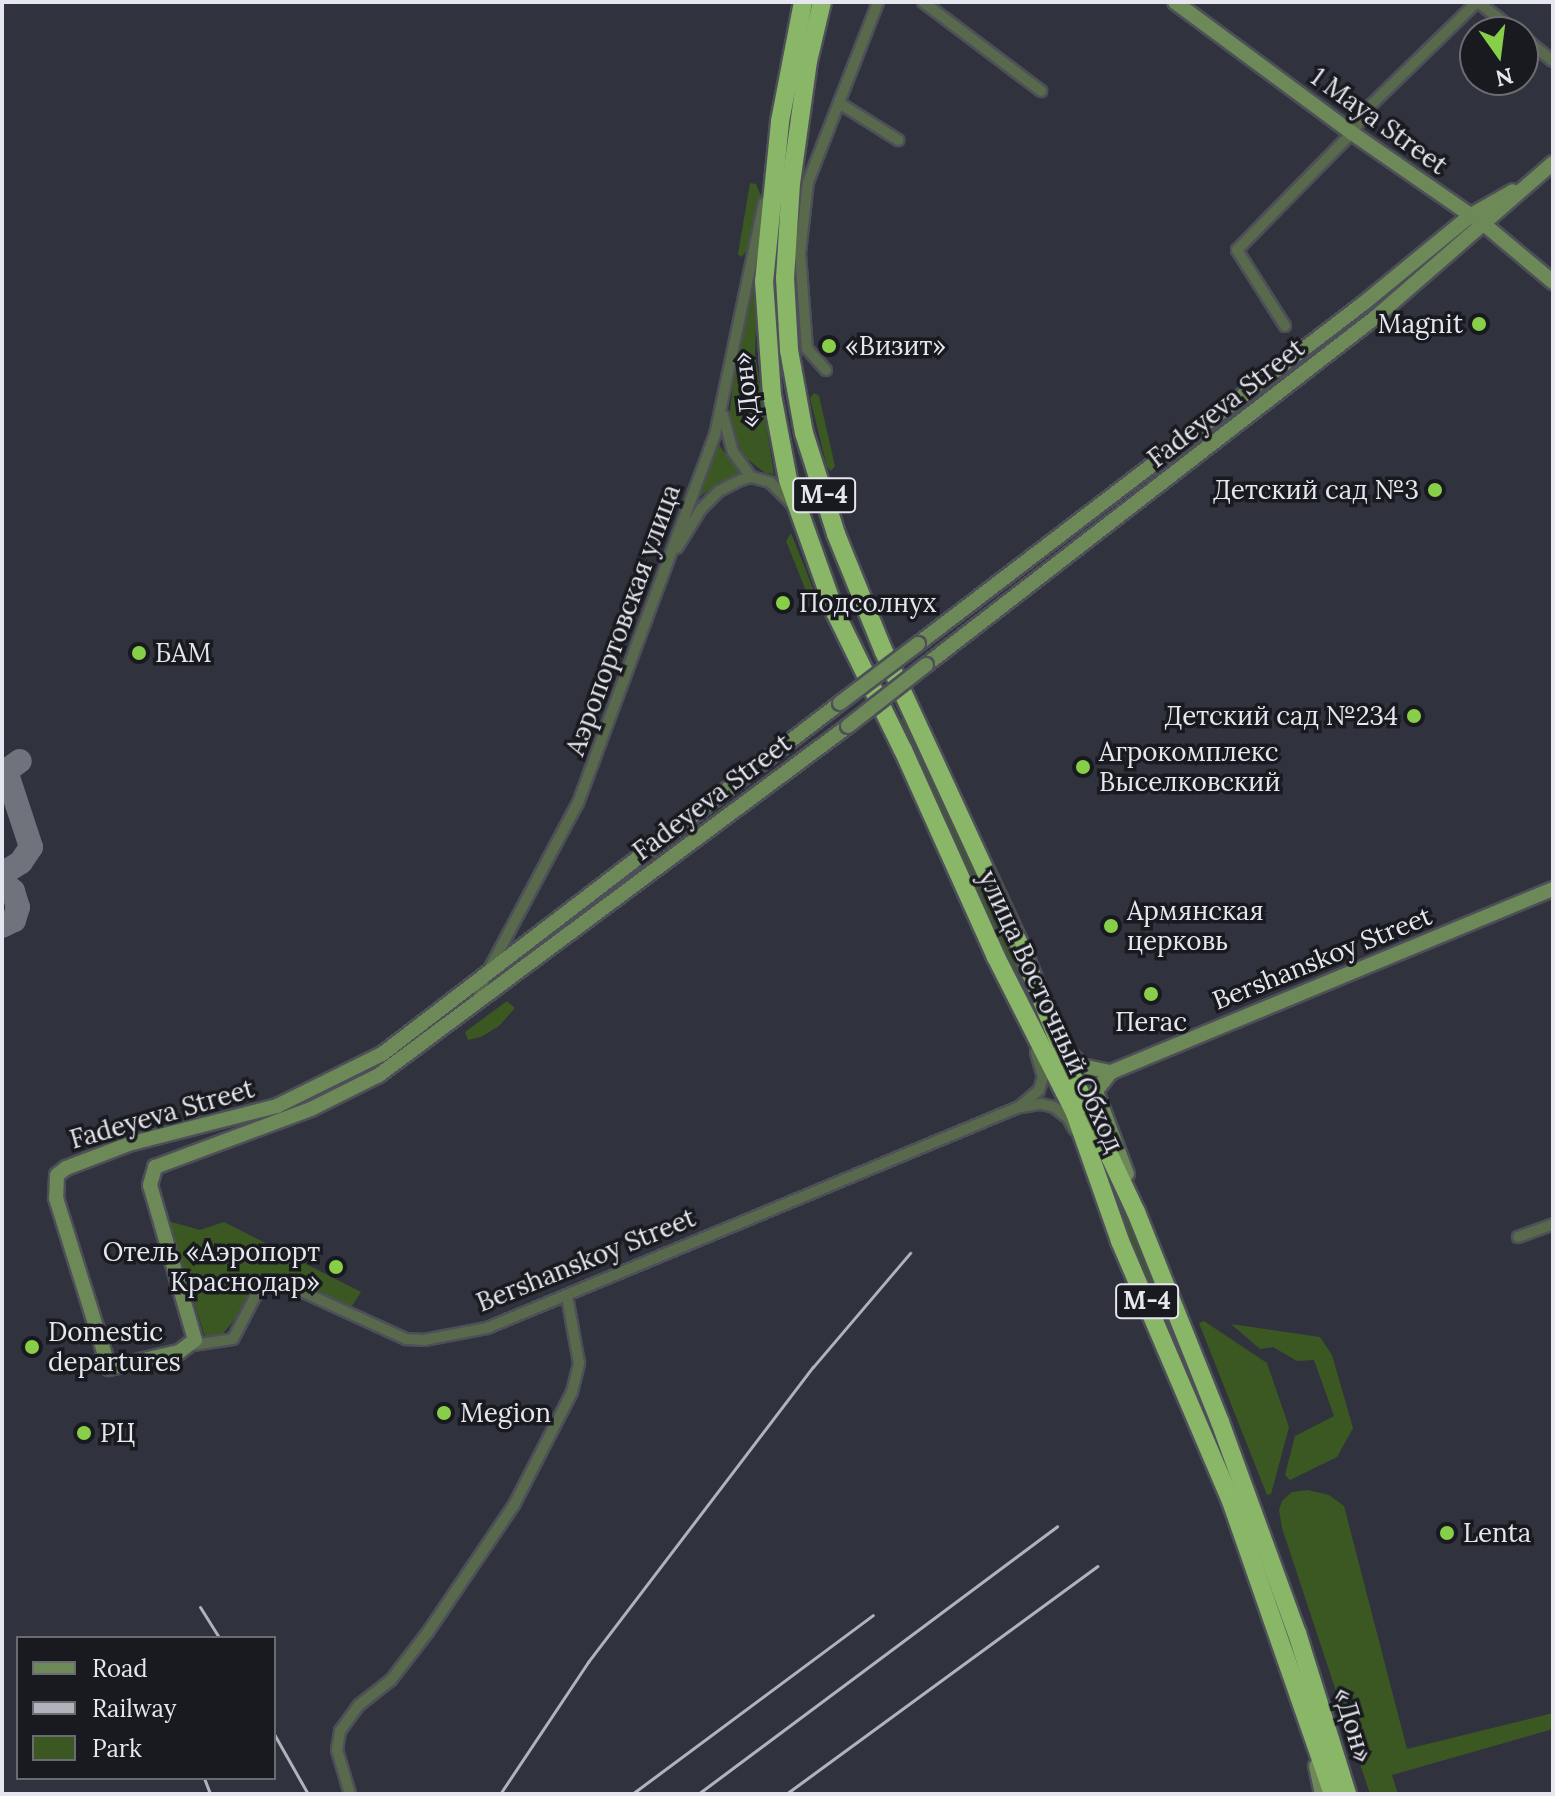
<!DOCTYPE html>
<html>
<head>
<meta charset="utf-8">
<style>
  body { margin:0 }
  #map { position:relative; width:1555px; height:1796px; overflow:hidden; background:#30323d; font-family:Lora,serif }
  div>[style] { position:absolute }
  .green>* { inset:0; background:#3b5823 }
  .taxiway>* { height:24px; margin:-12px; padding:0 12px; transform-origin:12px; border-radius:12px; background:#70727c }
  .roads { filter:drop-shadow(2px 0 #4d4f59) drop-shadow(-2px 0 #4d4f59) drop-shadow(0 2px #4d4f59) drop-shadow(0 -2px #4d4f59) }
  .street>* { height:10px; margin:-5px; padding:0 5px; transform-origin:5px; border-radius:5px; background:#586a4b }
  .secondary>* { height:14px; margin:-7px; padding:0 7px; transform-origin:7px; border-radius:7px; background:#6c8957 }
  .highway>* { height:18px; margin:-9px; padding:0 9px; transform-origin:9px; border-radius:9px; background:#8ab668 }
  .rail>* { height:3px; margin:-1.5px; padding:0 1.5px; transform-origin:1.5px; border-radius:1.5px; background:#b1b3bc }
  .bridges { filter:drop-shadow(2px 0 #4d4f59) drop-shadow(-2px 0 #4d4f59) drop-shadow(0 2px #4d4f59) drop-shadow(0 -2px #4d4f59) }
  .secondary-bridge>* { height:14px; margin:-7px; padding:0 7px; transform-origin:7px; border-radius:7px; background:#6c8957 }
  .dots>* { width:22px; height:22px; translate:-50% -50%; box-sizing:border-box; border:4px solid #191a1f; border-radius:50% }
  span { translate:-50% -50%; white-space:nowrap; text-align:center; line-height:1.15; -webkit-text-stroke:7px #191a1f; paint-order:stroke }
  .shield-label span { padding:2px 6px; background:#191a1f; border:2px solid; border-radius:6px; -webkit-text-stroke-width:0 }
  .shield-label { font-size:24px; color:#e5e6ee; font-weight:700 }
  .street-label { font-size:26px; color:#e5e6ee }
  .poi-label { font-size:26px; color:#e5e6ee }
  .right { translate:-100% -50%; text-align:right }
  .left { translate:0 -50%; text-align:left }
  .frame { position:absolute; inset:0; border:4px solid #e5e6ee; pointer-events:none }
  .legend { position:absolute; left:16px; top:1636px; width:260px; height:144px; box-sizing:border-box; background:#191a1f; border:2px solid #6b6c72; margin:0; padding:10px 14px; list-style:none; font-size:24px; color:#e5e6ee }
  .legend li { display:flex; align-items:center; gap:16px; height:40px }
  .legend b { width:40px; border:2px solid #6b6c72 }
  .north { position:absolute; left:1459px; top:16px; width:80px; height:80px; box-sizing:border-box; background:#191a1f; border:2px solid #6b6c72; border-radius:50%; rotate:166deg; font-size:22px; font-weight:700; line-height:32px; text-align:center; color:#e5e6ee }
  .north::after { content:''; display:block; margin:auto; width:28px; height:36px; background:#88cf49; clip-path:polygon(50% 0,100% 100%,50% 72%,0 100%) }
</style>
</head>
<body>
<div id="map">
  <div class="green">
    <div style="clip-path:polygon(750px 183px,756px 184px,761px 196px,750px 248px,741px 257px,738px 254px)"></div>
    <div style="clip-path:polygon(759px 251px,755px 354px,774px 474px,765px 473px,745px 457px,728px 426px,733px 384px)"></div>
    <div style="clip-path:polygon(814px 393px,819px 396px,835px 466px,831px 471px,827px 467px,810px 398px)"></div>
    <div style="clip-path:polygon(716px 441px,741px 474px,719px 483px,695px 500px)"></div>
    <div style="clip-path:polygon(791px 533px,812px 586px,815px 595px,806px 591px,786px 541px)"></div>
    <div style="clip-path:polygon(901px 719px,905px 720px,1071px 1086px,1183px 1349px,1180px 1353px,1175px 1352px,897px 723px)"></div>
    <div style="clip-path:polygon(507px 1001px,515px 1008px,499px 1026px,481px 1037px,468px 1040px,465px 1032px)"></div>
    <div style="clip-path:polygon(168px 1221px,200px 1230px,224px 1222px,361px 1292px,350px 1309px,266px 1279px,255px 1285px,247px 1304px,221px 1336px,206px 1340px)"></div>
    <div style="clip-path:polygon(1204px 1321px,1267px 1363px,1289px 1427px,1271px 1494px,1267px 1495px,1199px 1323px)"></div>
    <div style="clip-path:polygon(1231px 1324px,1320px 1337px,1332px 1355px,1353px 1428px,1337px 1457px,1290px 1480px,1285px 1475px,1295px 1436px,1334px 1416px,1314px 1360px,1297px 1361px,1273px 1347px,1260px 1349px)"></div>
    <div style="clip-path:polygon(1308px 1490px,1329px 1495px,1344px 1506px,1407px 1749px,1553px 1713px,1553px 1729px,1392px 1775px,1398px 1794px,1370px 1794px,1282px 1528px,1279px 1510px,1282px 1501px,1292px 1492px)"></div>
  </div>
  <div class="taxiway">
    <div style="left:2px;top:874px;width:22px;rotate:-32deg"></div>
    <div style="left:21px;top:862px;width:18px;rotate:-56deg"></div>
    <div style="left:31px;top:847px;width:80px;rotate:-108.2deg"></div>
    <div style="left:6px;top:771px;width:17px;rotate:-36deg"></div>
    <div style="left:2px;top:882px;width:14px;rotate:39deg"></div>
    <div style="left:13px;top:891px;width:17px;rotate:73deg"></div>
    <div style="left:18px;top:907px;width:14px;rotate:107deg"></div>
    <div style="left:14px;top:920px;width:13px;rotate:153deg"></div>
  </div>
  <div class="roads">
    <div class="street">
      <div style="left:923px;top:2px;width:148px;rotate:37deg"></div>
      <div style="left:1478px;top:2px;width:48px;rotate:38.3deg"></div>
      <div style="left:1523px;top:37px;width:38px;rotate:39deg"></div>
      <div style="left:839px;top:103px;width:70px;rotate:32.1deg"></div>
      <div style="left:1285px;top:326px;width:90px;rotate:-122.3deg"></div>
      <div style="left:1237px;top:250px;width:164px;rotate:-45.5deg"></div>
      <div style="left:1352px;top:133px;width:31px;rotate:-57deg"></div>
      <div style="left:1369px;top:107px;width:151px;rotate:-44.2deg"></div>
      <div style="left:826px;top:370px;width:28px;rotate:-132deg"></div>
      <div style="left:807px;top:349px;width:96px;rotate:-94.2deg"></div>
      <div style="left:800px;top:253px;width:71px;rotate:-83.6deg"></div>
      <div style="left:808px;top:182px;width:193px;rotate:-68.7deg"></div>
      <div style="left:723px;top:415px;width:38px;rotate:75deg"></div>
      <div style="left:733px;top:452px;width:31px;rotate:54deg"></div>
      <div style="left:677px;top:548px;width:46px;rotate:-58.4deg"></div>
      <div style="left:701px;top:509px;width:25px;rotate:-45deg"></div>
      <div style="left:719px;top:491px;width:25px;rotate:-27deg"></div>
      <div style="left:741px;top:480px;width:10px;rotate:-17deg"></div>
      <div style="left:751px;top:477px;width:20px;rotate:15deg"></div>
      <div style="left:770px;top:482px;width:30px;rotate:45deg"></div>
      <div style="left:477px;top:1003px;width:27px;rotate:-73deg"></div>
      <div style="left:485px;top:977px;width:197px;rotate:-61.9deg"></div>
      <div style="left:578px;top:803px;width:393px;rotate:-69.6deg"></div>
      <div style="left:715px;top:435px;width:237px;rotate:-78.1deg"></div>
      <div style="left:1021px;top:1107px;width:20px;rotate:-9deg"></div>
      <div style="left:1041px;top:1104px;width:13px;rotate:13deg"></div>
      <div style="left:1054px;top:1107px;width:18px;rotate:38deg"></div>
      <div style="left:1068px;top:1118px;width:13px;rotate:61deg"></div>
      <div style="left:1518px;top:1237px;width:37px;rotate:-20deg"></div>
      <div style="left:193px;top:1345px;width:40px;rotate:-8.5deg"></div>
      <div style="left:233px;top:1339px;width:54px;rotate:-62.5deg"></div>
      <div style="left:258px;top:1291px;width:16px;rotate:-38deg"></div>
      <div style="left:271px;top:1281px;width:20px;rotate:15deg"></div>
      <div style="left:290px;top:1286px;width:128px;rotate:24.6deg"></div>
      <div style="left:406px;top:1339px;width:18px;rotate:3deg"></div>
      <div style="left:424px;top:1340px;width:64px;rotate:-10.8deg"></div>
      <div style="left:487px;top:1328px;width:576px;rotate:-22.56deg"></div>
      <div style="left:1019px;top:1107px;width:26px;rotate:-40deg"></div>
      <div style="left:1039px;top:1090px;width:14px;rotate:-73deg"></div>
      <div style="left:1043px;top:1077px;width:26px;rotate:-106deg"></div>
      <div style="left:350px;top:1794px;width:46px;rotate:-106.5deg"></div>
      <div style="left:337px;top:1750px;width:19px;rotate:-81deg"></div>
      <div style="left:340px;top:1731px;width:32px;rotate:-54deg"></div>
      <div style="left:359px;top:1705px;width:41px;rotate:-38deg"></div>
      <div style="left:391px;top:1680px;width:61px;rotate:-52.4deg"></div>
      <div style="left:428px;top:1632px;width:153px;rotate:-55.9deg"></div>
      <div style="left:514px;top:1505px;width:127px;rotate:-62.8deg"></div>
      <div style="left:572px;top:1392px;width:30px;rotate:-76deg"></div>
      <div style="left:579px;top:1363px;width:68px;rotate:-100.2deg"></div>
    </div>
    <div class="secondary">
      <div style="left:1175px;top:2px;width:220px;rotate:36.5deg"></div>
      <div style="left:1352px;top:133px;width:162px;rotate:34.7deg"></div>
      <div style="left:1485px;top:225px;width:89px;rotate:40deg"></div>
      <div style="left:918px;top:644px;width:561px;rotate:-37.4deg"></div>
      <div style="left:1364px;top:303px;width:139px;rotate:-39.4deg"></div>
      <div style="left:1471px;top:215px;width:48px;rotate:-29.7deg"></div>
      <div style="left:926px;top:665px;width:570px;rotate:-37.73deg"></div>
      <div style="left:1377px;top:316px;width:233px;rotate:-41deg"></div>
      <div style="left:840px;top:703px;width:577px;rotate:142.53deg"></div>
      <div style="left:382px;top:1054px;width:117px;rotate:153.7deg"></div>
      <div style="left:277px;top:1106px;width:153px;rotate:165.6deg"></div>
      <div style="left:129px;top:1144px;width:67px;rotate:159.1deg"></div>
      <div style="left:66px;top:1168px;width:11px;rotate:142deg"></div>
      <div style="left:57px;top:1175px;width:23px;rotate:92deg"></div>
      <div style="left:56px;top:1198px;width:178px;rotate:72.7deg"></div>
      <div style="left:109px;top:1368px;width:72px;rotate:-12.9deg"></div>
      <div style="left:179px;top:1352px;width:20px;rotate:-37deg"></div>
      <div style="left:195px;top:1340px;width:161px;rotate:-106.2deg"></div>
      <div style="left:150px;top:1185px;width:19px;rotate:-74deg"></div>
      <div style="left:155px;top:1167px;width:166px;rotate:-20.4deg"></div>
      <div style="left:311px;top:1109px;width:76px;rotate:-26.6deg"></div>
      <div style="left:379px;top:1075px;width:585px;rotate:-36.65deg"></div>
      <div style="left:1064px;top:1048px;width:25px;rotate:45deg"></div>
      <div style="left:1082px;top:1066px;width:30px;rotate:12deg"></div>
      <div style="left:1127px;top:1174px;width:89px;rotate:-110.5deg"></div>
      <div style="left:1096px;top:1091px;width:24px;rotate:-52deg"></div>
      <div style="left:1111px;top:1072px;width:478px;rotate:-22.5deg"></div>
      <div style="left:1316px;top:1766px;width:29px;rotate:78deg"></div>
    </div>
    <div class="highway">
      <div style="left:803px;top:2px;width:122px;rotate:100.9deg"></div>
      <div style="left:780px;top:122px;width:160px;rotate:95.7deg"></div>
      <div style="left:764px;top:281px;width:114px;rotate:86deg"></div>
      <div style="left:772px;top:395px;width:86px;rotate:79.3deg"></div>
      <div style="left:788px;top:480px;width:140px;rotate:70.4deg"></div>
      <div style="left:835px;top:612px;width:154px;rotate:63.8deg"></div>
      <div style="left:903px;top:750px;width:227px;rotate:65.8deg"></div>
      <div style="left:996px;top:957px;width:175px;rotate:63.1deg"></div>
      <div style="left:1075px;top:1113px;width:136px;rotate:70.6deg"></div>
      <div style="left:1120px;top:1241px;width:283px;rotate:66.9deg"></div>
      <div style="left:1231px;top:1501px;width:310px;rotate:70.8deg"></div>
      <div style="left:822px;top:2px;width:61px;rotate:103.3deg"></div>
      <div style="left:808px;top:61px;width:123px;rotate:97.9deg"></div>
      <div style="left:791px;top:183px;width:95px;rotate:93.6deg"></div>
      <div style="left:785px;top:278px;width:72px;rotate:86.8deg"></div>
      <div style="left:789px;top:350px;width:84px;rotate:79.8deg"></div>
      <div style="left:804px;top:433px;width:106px;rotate:72.4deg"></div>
      <div style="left:836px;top:534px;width:127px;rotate:67.9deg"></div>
      <div style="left:884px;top:652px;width:322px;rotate:65.2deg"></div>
      <div style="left:1019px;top:944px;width:151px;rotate:67.8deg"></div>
      <div style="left:1076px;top:1084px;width:141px;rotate:64.9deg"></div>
      <div style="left:1136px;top:1212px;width:226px;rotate:68.2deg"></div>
      <div style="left:1220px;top:1422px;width:225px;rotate:70deg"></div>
      <div style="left:1297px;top:1633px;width:169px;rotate:72.7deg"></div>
    </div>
  </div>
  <div class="rail">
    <div style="left:200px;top:1607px;width:36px;rotate:58deg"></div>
    <div style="left:274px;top:1734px;width:69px;rotate:60.5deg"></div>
    <div style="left:204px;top:1778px;width:17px;rotate:69deg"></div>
    <div style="left:500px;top:1794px;width:159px;rotate:-56.3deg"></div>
    <div style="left:588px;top:1662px;width:371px;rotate:-52.7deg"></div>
    <div style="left:813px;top:1367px;width:150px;rotate:-49.6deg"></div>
    <div style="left:632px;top:1794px;width:300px;rotate:-36.6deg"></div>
    <div style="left:698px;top:1794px;width:448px;rotate:-36.7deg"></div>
    <div style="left:786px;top:1794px;width:386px;rotate:-36.2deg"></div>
  </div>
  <div class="bridges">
    <div class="secondary-bridge">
      <div style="left:840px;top:703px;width:98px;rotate:-37.1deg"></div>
      <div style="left:848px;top:726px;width:99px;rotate:-38deg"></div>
    </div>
  </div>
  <div class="dots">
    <div style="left:1479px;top:324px;background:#88cf49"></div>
    <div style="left:829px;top:346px;background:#88cf49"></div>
    <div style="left:1435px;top:490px;background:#88cf49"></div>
    <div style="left:783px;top:603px;background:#88cf49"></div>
    <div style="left:139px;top:653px;background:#88cf49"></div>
    <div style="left:1414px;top:716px;background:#88cf49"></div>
    <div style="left:1083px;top:767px;background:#88cf49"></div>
    <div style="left:1111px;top:926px;background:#88cf49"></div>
    <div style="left:1151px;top:994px;background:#88cf49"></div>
    <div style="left:336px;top:1267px;background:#88cf49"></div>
    <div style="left:32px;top:1347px;background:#88cf49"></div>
    <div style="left:444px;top:1413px;background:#88cf49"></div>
    <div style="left:84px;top:1433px;background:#88cf49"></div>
    <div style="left:1447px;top:1533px;background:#88cf49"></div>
  </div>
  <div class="shield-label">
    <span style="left:824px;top:495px">М-4</span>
    <span style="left:1147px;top:1301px">М-4</span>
  </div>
  <div class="street-label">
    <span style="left:1379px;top:121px;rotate:36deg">1 Maya Street</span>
    <span style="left:746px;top:390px;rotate:-97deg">«Дон»</span>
    <span style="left:1226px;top:403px;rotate:-38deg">Fadeyeva Street</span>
    <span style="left:623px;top:620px;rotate:-70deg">Аэропортовская улица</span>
    <span style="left:712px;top:797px;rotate:-37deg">Fadeyeva Street</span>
    <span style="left:1322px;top:958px;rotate:-22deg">Bershanskoy Street</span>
    <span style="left:1051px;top:1011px;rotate:65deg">улица Восточный Обход</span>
    <span style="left:162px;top:1114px;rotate:-16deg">Fadeyeva Street</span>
    <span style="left:586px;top:1260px;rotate:-22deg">Bershanskoy Street</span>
    <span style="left:1353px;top:1725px;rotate:73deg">«Дон»</span>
  </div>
  <div class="poi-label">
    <span class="right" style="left:1463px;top:324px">Magnit</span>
    <span class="left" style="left:845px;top:346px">«Визит»</span>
    <span class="right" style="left:1419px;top:490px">Детский сад №3</span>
    <span class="left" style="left:799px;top:603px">Подсолнух</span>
    <span class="left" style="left:155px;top:653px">БАМ</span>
    <span class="right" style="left:1398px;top:716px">Детский сад №234</span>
    <span class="left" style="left:1099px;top:767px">Агрокомплекс<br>Выселковский</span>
    <span class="left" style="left:1127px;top:926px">Армянская<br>церковь</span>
    <span style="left:1151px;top:1022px">Пегас</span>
    <span class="right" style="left:320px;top:1267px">Отель «Аэропорт<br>Краснодар»</span>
    <span class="left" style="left:48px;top:1347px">Domestic<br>departures</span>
    <span class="left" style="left:460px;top:1413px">Megion</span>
    <span class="left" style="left:100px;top:1433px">РЦ</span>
    <span class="left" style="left:1463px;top:1533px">Lenta</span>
  </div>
  <div class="frame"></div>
  <ul class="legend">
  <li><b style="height:10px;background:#6c8957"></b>Road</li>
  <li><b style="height:10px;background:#b1b3bc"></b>Railway</li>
  <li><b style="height:22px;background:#3b5823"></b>Park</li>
  </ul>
  <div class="north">N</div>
</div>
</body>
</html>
